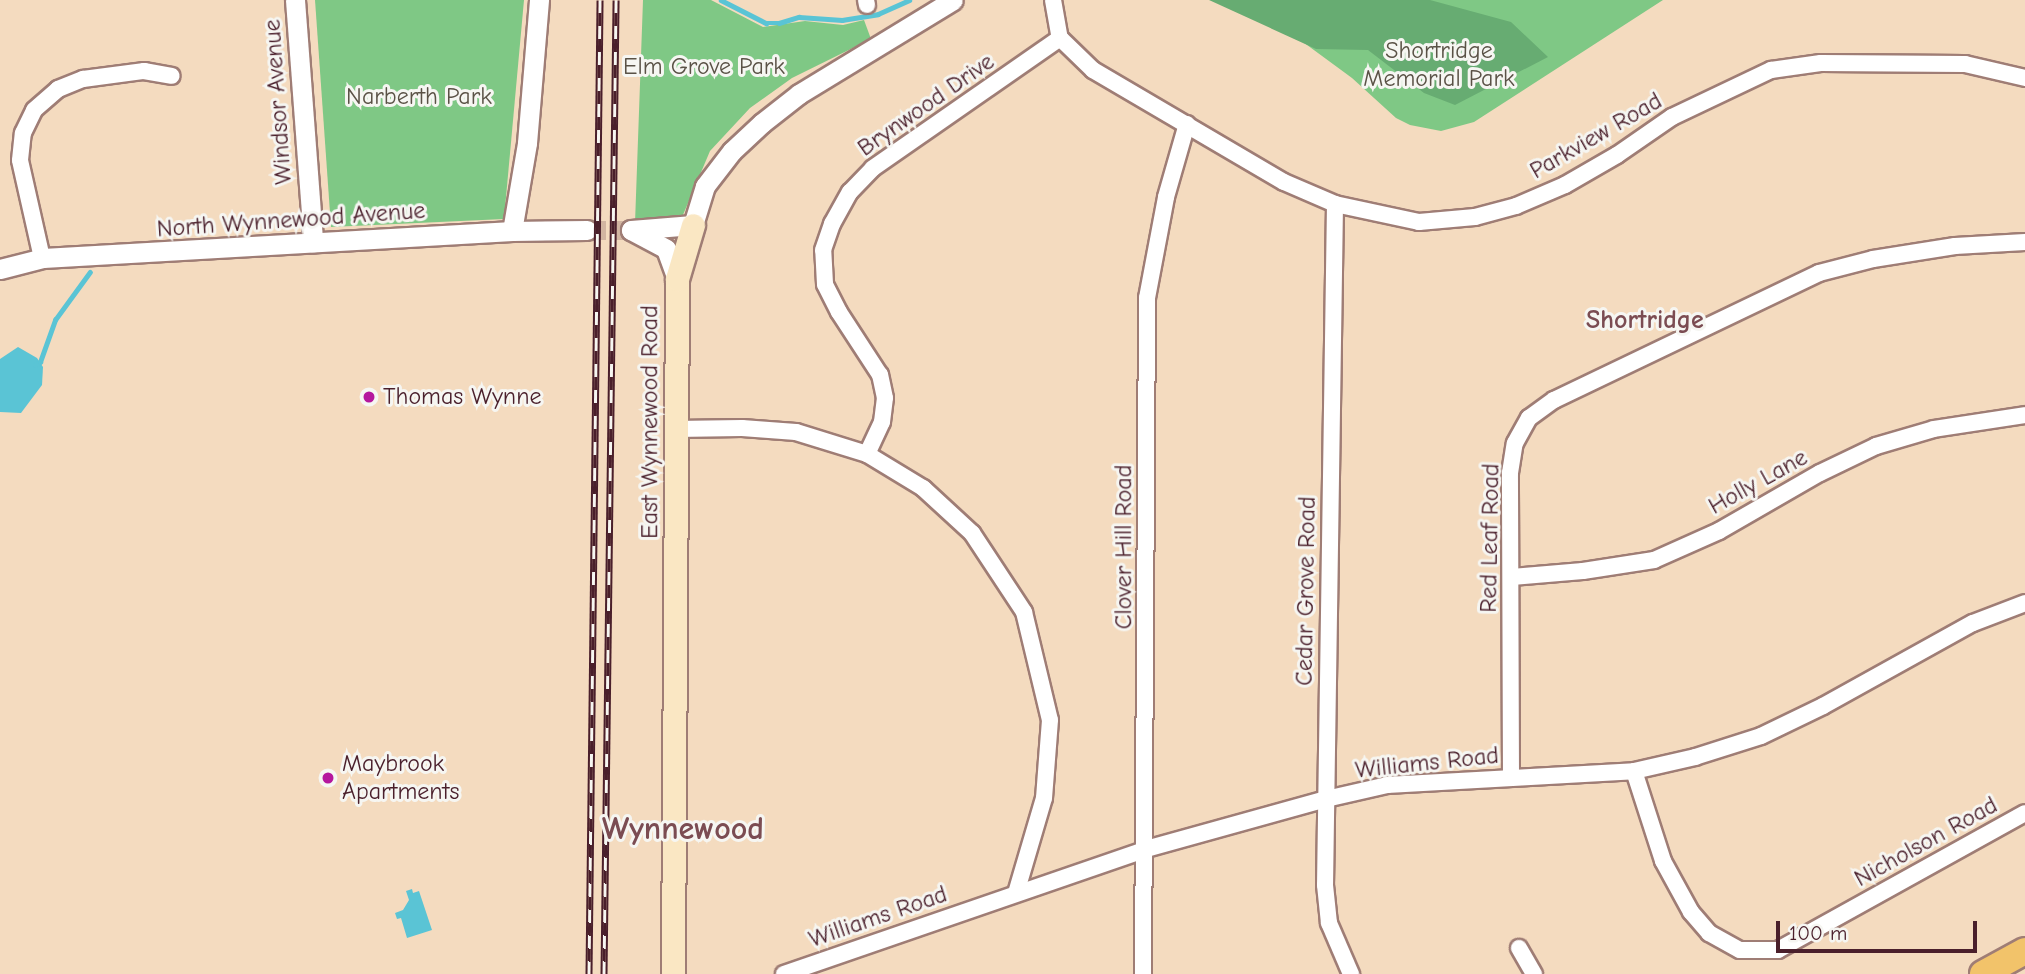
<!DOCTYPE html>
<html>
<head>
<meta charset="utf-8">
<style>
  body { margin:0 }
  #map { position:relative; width:2025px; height:974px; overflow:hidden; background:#f4dbbf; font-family:"Comic Neue",sans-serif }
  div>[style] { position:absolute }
  .green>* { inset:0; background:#7fc885 }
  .forest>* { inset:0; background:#67ac72 }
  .water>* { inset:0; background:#5ac4d5 }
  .stream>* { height:4.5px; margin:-2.25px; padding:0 2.25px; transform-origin:2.25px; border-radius:2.25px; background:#5ac4d5 }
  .tertiary-tunnel>* { height:19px; margin-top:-9.5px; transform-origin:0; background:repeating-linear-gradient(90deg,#d2b5a1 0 19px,transparent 0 29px) }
  .roads { filter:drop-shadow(2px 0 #9f7d75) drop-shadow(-2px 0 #9f7d75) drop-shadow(0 2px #9f7d75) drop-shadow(0 -2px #9f7d75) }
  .minor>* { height:16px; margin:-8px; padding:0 8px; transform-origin:8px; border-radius:8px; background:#fff }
  .tertiary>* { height:19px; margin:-9.5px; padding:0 9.5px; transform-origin:9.5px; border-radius:9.5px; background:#fff }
  .secondary>* { height:23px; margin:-11.5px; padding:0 11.5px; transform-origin:11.5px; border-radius:11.5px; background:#fae7c3 }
  .trunk>* { height:26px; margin:-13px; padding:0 13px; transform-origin:13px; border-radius:13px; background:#f2c36a }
  .rail>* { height:7px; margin-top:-3.5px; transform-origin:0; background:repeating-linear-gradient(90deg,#f6f6f2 0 13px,#4a1f2b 0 26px); box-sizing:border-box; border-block:2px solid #4a1f2b }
  .dots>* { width:19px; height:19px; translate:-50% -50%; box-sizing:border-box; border:4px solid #f6f6f2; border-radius:50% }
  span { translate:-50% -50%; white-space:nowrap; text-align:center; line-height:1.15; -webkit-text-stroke:6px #f6f6f2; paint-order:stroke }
  .park-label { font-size:24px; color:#5a5246 }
  .street-label { font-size:24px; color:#4a1f2b }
  .poi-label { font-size:24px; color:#4a1f2b }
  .left { translate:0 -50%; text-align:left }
  .neighbourhood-label { font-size:26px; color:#7b4c52; font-weight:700 }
  .district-label { font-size:32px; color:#7b4c52; font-weight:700 }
  .scale { position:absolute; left:1776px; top:921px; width:201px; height:32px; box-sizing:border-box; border:4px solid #4a1f2b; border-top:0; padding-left:9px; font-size:21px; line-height:24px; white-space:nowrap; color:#4a1f2b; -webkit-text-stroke:5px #f6f6f2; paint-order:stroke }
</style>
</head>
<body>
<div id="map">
  <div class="green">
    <div style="clip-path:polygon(315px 0,524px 0,504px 219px,331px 227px)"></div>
    <div style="clip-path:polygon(643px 0,711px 0,763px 27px,805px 21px,843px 25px,864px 20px,871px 39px,792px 78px,750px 108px,710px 151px,680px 222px,635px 223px)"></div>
    <div style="clip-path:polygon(1220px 0,1663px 0,1474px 122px,1441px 131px,1410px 125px,1396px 118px,1352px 78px,1288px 31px)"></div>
  </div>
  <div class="forest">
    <div style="clip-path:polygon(1209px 0,1430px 0,1511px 22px,1548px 57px,1455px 105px,1424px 93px,1368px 50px,1316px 49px)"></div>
  </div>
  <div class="water">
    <div style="clip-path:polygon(18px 347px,37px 358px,43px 367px,42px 385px,21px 413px,0 412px,0 359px)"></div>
    <div style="clip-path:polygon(412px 889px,413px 893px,419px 891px,432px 930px,407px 938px,401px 918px,397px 919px,395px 913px,403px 910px,409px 900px,406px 891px)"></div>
  </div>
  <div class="stream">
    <div style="left:721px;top:0;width:51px;rotate:27.1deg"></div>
    <div style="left:766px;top:23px;width:13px"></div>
    <div style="left:779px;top:23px;width:21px;rotate:-17deg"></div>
    <div style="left:799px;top:17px;width:43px;rotate:4deg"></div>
    <div style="left:842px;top:20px;width:36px;rotate:-9deg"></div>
    <div style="left:878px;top:14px;width:34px;rotate:-24deg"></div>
    <div style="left:35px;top:365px;width:6px;rotate:-31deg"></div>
    <div style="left:40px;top:362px;width:45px;rotate:-70.3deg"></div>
    <div style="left:55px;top:320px;width:59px;rotate:-53.9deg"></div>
  </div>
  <div class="tertiary-tunnel">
    <div style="left:587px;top:230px;width:44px"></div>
  </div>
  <div class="roads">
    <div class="minor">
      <div style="left:866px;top:0;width:5px;rotate:79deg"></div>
      <div style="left:1053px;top:0;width:39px;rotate:80deg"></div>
      <div style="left:1060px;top:38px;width:46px;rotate:44.1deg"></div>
      <div style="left:1093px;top:70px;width:221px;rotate:30.4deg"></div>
      <div style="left:1284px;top:182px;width:56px;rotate:23.3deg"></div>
      <div style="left:1335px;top:204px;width:86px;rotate:12.1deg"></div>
      <div style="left:1419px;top:222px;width:56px;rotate:-5.1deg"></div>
      <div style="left:1475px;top:217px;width:42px;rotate:-15deg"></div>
      <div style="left:1516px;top:206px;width:53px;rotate:-23.2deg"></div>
      <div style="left:1565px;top:185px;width:60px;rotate:-30deg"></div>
      <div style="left:1617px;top:155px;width:67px;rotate:-34.6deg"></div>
      <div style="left:1672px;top:117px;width:110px;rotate:-25.4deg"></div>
      <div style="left:1771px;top:70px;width:50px;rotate:-8deg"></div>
      <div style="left:1821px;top:63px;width:144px;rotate:0.4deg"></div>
      <div style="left:1965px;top:64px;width:62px;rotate:13.1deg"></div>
      <div style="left:1335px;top:204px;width:681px;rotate:90.84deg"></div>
      <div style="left:1325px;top:885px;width:38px;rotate:84deg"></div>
      <div style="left:1329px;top:923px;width:56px;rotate:66.7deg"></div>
      <div style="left:42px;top:258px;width:100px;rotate:-102.7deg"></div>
      <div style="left:20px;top:160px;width:27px;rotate:-84deg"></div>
      <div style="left:23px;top:133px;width:25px;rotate:-64deg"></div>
      <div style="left:34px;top:110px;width:32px;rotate:-41deg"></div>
      <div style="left:58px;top:89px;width:27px;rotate:-22deg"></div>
      <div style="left:83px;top:79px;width:62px;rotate:-7.5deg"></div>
      <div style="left:144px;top:71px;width:28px;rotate:10deg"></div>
      <div style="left:675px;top:429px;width:67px;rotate:-0.9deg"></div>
      <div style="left:742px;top:428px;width:54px;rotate:4.2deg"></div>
      <div style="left:796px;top:432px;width:74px;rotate:17.2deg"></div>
      <div style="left:867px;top:454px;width:66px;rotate:31.3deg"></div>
      <div style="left:923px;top:488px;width:67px;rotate:42.6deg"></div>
      <div style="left:972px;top:533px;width:95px;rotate:56.6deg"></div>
      <div style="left:1024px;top:612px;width:111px;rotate:76.5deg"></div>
      <div style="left:1050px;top:720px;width:78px;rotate:94.4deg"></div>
      <div style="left:1044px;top:798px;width:99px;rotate:106.4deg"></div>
      <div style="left:867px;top:454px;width:35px;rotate:-65deg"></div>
      <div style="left:882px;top:422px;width:24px;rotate:-83deg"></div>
      <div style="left:885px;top:398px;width:24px;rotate:-102deg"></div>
      <div style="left:880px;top:375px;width:75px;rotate:-123.1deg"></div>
      <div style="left:839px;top:312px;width:31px;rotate:-117deg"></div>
      <div style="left:825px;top:284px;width:34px;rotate:-93deg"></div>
      <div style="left:823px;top:250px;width:28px;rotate:-71deg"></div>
      <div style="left:832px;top:224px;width:37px;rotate:-61deg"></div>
      <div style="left:850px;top:192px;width:33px;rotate:-46deg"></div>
      <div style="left:873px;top:168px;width:228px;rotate:-34.8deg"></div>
      <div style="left:1512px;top:577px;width:71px;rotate:-4.8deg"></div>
      <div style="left:1583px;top:571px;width:72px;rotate:-8.8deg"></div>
      <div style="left:1654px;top:560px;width:71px;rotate:-24deg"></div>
      <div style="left:1719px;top:531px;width:116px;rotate:-29.9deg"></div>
      <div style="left:1820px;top:473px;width:62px;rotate:-25.7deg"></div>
      <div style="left:1876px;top:446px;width:60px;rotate:-16.3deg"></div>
      <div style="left:1934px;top:429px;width:92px;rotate:-8.7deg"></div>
      <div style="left:1634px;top:771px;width:95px;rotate:72.1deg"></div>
      <div style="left:1663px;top:861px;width:58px;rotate:61.2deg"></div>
      <div style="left:1691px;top:912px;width:28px;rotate:49deg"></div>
      <div style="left:1709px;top:933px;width:35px;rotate:29deg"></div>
      <div style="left:1740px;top:950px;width:38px"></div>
      <div style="left:1778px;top:950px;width:282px;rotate:-29deg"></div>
      <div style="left:1511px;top:776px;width:303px;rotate:-90.2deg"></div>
      <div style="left:1510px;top:473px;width:30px;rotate:-81deg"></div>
      <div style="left:1515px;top:443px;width:29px;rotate:-61deg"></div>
      <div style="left:1529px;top:418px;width:31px;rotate:-36deg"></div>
      <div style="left:1554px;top:400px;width:294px;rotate:-25.6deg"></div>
      <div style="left:1819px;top:273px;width:56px;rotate:-14.5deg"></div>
      <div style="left:1873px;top:259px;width:83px;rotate:-9deg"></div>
      <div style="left:1955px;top:246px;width:70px;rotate:-3.3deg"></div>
      <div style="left:1519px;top:948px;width:30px;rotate:60deg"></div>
      <div style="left:784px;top:974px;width:383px;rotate:-19deg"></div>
      <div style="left:1146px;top:849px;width:187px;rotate:-15.5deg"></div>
      <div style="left:1326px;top:799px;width:63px;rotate:-12.9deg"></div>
      <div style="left:1387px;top:785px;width:247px;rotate:-3.2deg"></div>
      <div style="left:1634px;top:771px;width:63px;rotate:-12.9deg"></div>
      <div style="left:1695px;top:757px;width:69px;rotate:-17.7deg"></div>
      <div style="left:1761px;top:736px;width:69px;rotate:-25.8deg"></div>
      <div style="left:1823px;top:706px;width:171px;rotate:-29deg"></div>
      <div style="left:1973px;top:623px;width:56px;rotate:-21deg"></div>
      <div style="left:1143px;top:974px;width:676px;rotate:-89.66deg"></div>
      <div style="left:1147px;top:298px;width:103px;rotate:-79.3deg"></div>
      <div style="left:1166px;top:197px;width:76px;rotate:-74deg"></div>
    </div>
    <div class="tertiary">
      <div style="left:295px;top:0;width:243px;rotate:85.7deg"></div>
      <div style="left:631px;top:230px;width:62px;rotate:-4.6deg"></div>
      <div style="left:693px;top:225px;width:41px;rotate:-72.9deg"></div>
      <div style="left:705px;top:186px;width:44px;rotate:-52.4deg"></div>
      <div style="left:732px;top:151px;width:41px;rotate:-43deg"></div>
      <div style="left:762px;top:123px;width:47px;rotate:-38.1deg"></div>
      <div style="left:799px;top:94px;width:180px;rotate:-31.4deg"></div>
      <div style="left:631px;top:230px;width:40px;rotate:28deg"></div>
      <div style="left:666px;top:249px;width:32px;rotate:70deg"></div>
      <div style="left:512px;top:231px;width:89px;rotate:-80.3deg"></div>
      <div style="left:527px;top:143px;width:144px;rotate:-85.2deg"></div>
      <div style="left:0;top:269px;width:44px;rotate:-14.3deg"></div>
      <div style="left:43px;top:258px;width:470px;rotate:-3.3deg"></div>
      <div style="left:512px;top:231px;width:75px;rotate:-0.8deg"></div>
    </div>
    <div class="secondary">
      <div style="left:673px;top:974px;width:695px;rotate:-89.67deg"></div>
      <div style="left:677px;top:279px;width:56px;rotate:-73.5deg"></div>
    </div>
    <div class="trunk">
      <div style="left:1983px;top:974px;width:48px;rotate:-28.7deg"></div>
    </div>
  </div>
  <div class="rail">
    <div style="left:589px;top:974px;width:974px;rotate:-89.35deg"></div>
    <div style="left:604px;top:974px;width:974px;rotate:-89.29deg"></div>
  </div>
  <div class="dots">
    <div style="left:369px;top:397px;background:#b5179e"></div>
    <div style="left:328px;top:778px;background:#b5179e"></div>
  </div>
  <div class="park-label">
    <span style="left:1439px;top:65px">Shortridge<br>Memorial Park</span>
    <span style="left:704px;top:67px">Elm Grove Park</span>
    <span style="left:419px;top:97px">Narberth Park</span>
  </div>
  <div class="street-label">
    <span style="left:278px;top:102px;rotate:-94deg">Windsor Avenue</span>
    <span style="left:926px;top:105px;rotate:-35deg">Brynwood Drive</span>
    <span style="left:1596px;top:136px;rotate:-30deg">Parkview Road</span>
    <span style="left:291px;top:220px;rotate:-4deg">North Wynnewood Avenue</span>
    <span style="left:650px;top:422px;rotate:-90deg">East Wynnewood Road</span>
    <span style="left:1758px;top:482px;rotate:-29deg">Holly Lane</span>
    <span style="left:1490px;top:538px;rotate:-89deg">Red Leaf Road</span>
    <span style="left:1124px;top:547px;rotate:-90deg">Clover Hill Road</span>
    <span style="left:1306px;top:591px;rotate:-89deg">Cedar Grove Road</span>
    <span style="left:1427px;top:763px;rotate:-6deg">Williams Road</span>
    <span style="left:1926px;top:842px;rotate:-29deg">Nicholson Road</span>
    <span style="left:878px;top:917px;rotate:-19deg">Williams Road</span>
  </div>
  <div class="poi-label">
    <span class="left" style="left:383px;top:397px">Thomas Wynne</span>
    <span class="left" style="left:342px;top:778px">Maybrook<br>Apartments</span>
  </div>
  <div class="neighbourhood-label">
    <span style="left:1645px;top:321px">Shortridge</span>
  </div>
  <div class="district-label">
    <span style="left:683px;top:829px">Wynnewood</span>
  </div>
  <div class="scale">100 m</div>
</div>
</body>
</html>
